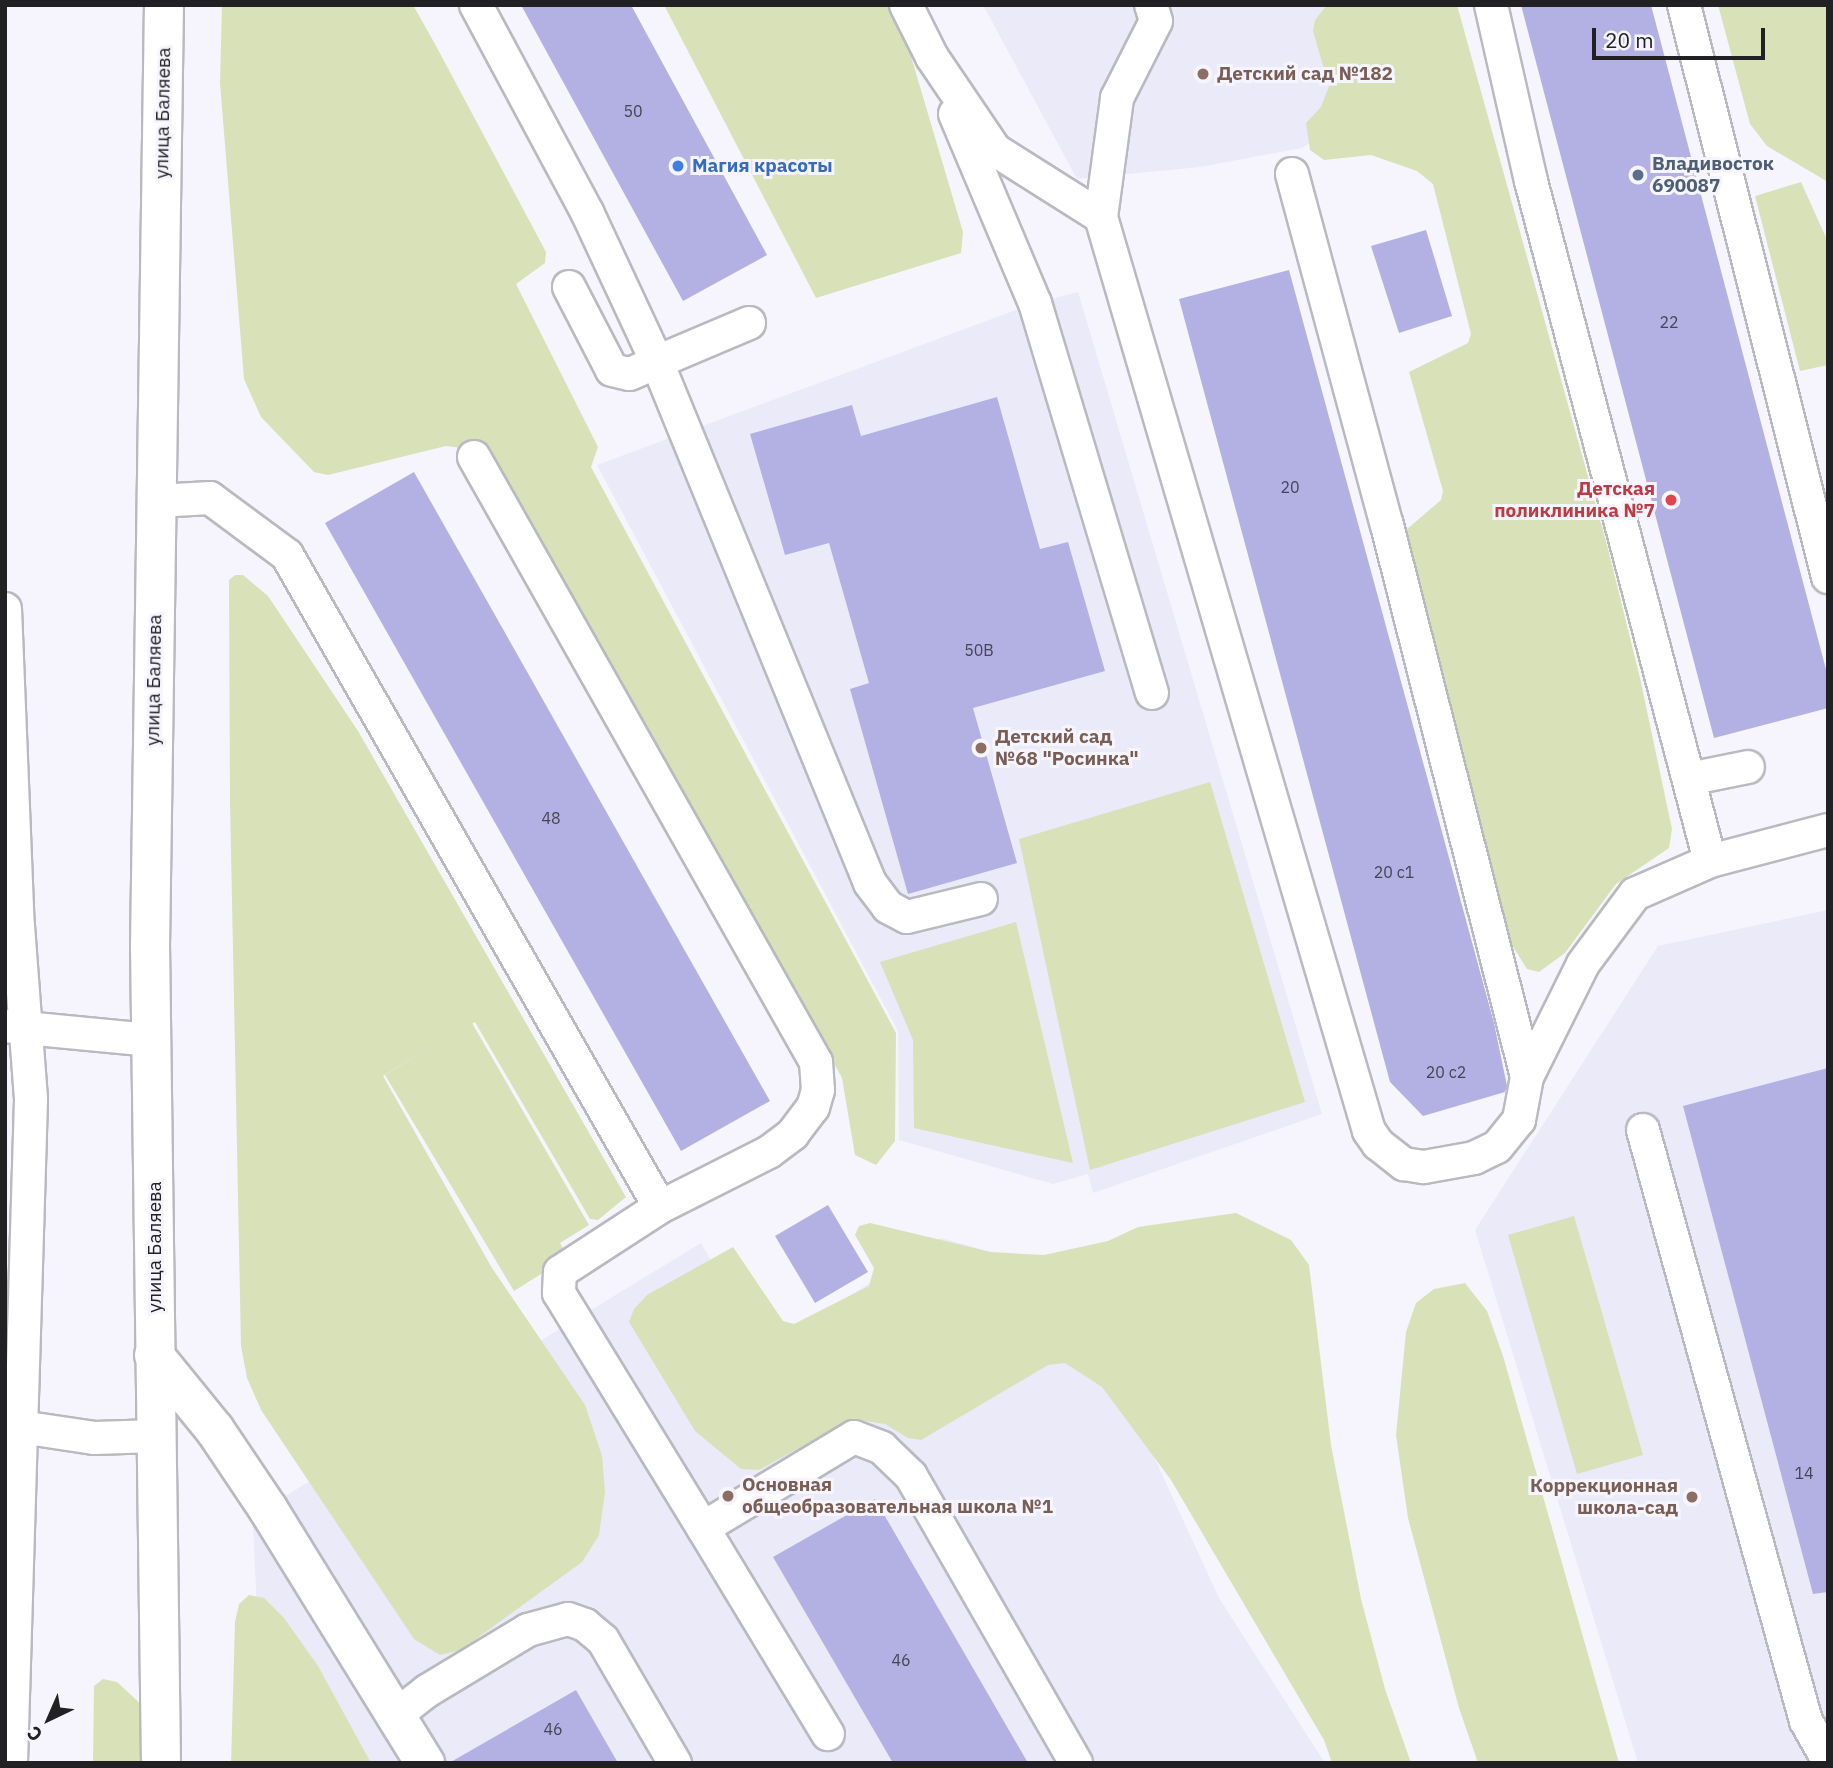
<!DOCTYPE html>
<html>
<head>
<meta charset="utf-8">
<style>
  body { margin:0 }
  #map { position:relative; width:1833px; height:1768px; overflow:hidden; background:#f6f5fd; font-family:"IBM Plex Sans",sans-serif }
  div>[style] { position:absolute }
  .built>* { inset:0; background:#eaeaf9 }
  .green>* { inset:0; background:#d9e1b9 }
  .building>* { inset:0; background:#b3b0e4 }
  .roads { filter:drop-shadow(2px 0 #b9b9c0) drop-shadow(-2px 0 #b9b9c0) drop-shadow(0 2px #b9b9c0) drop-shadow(0 -2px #b9b9c0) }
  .service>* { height:32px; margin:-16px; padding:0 16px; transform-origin:16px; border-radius:16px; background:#fff }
  .minor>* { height:38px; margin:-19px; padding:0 19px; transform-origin:19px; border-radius:19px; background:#fff }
  .tertiary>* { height:38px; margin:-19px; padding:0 19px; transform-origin:19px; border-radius:19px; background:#fff }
  .dots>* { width:19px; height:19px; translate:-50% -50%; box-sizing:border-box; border:4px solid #f6f5fd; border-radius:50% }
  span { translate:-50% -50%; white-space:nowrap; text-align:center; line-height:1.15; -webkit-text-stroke:6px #f6f5fd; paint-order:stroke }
  .number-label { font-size:16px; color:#464554 }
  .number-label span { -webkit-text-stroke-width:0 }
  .education-label { font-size:19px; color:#785e54; font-weight:700 }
  .left { translate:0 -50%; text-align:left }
  .right { translate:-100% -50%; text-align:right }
  .street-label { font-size:19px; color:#212124 }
  .service-label { font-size:19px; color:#4e5e75; font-weight:700 }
  .shop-label { font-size:19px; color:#366cbe; font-weight:700 }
  .health-label { font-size:19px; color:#be3a42; font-weight:700 }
  .frame { position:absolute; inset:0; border:7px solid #212124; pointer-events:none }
  .north { position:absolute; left:14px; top:1684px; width:70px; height:70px; -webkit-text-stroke:5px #f6f5fd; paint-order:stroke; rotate:224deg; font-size:19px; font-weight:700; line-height:28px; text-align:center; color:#212124 }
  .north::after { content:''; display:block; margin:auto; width:24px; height:32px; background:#212124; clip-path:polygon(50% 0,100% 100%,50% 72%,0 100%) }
  .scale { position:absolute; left:1592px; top:28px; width:173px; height:32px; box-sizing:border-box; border:4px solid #212124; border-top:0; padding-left:9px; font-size:21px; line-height:24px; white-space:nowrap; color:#212124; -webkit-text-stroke:5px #f6f5fd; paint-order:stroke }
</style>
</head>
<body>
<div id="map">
  <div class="built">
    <div style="clip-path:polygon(983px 5px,1419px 5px,1364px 107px,1302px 148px,1200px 167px,1077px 179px)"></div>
    <div style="clip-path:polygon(1078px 292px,1322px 1114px,1093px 1193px,1088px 1174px,1053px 1184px,899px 1140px,898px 1031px,597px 465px,1035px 303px)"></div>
    <div style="clip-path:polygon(1828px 910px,1828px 1763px,1638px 1763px,1475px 1230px,1658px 946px)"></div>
    <div style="clip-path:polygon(941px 1238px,1022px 1261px,1138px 1422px,1219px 1598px,1325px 1763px,264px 1763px,253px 1525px,277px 1501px,701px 1243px,762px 1351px)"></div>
  </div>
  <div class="green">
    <div style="clip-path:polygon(222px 5px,413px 5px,435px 44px,546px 252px,545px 263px,516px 284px,598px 447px,591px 467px,896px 1033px,895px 1141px,876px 1165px,855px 1155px,842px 1078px,678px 781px,486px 451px,446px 446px,328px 475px,314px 472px,261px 417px,244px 379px,220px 83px)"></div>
    <div style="clip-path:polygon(664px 5px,887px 5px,910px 53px,963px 232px,961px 253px,816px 298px)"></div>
    <div style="clip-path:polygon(1327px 5px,1457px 5px,1607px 545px,1640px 678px,1672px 829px,1669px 848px,1616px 884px,1565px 953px,1539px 972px,1527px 969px,1509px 940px,1406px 530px,1441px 500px,1443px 491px,1409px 372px,1468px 343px,1471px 334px,1433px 184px,1417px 171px,1371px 155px,1324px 160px,1310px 150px,1306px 123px,1321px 107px,1329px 86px,1313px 31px,1315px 20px)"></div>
    <div style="clip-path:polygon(1718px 5px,1828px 5px,1828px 182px,1767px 146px,1750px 124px)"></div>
    <div style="clip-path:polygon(1801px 182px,1828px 242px,1828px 365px,1800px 371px,1755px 196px)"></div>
    <div style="clip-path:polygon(235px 575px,243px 575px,268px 596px,358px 731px,626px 1197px,598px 1220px,590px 1219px,475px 1022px,383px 1076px,492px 1268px,585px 1405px,602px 1456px,605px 1492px,599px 1535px,582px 1562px,461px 1650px,440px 1655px,414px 1639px,261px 1410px,247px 1378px,241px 1346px,230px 803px,229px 580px)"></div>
    <div style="clip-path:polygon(1210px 782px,1305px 1102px,1090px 1170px,1019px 839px)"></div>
    <div style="clip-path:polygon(1016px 922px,1073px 1163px,914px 1128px,913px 1040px,880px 962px)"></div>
    <div style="clip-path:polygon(472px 1023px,589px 1225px,560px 1243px,568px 1257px,514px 1291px,385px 1075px)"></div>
    <div style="clip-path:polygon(1236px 1213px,1291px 1240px,1309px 1265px,1331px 1445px,1361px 1599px,1385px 1689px,1411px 1763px,1332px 1763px,1324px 1740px,1171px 1480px,1102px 1387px,1065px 1363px,1048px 1365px,921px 1440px,908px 1438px,885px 1424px,852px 1419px,759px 1470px,741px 1469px,695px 1431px,629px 1322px,634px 1309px,647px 1295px,733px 1247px,783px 1321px,794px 1324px,869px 1286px,874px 1268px,855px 1235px,859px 1226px,870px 1223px,991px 1252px,1044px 1255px,1108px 1241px,1138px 1227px)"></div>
    <div style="clip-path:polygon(1574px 1216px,1643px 1455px,1577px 1474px,1508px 1235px)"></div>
    <div style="clip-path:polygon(1465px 1283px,1487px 1311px,1503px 1356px,1619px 1763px,1478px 1763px,1459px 1708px,1408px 1518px,1396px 1435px,1406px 1332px,1416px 1303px,1434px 1289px)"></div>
    <div style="clip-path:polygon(249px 1595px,264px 1598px,284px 1618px,318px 1666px,371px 1763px,231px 1763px,235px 1622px,239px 1604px)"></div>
    <div style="clip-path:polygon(103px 1679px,117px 1682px,144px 1707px,146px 1763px,93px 1763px,94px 1686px)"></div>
  </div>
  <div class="building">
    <div style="clip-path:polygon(521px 5px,631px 5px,767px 255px,683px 301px)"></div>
    <div style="clip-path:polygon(1521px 5px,1651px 5px,1828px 677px,1828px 708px,1714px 738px)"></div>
    <div style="clip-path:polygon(1426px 230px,1452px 316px,1399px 333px,1371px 246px)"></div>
    <div style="clip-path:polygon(1289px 270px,1494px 1023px,1507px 1086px,1505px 1092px,1423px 1116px,1390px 1082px,1179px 299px)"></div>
    <div style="clip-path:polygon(997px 397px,1040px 549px,1068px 542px,1105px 671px,973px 708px,1017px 863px,908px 894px,850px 689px,869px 683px,829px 543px,785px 555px,750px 434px,852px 405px,861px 436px)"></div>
    <div style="clip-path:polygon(414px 472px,770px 1101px,681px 1151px,325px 523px)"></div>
    <div style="clip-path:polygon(1828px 1068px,1828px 1592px,1813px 1594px,1683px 1106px)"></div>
    <div style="clip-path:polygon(828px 1205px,868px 1272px,815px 1303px,775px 1236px)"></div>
    <div style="clip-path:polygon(875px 1499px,1028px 1763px,893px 1763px,773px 1557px)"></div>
    <div style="clip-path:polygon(576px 1690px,618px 1763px,449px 1763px)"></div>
  </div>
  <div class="roads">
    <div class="service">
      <div style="left:476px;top:5px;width:235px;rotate:61.8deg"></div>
      <div style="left:587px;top:212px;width:166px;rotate:65deg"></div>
      <div style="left:657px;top:362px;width:100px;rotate:-23deg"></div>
      <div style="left:906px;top:5px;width:58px;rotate:63.4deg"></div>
      <div style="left:932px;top:57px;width:112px;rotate:55.9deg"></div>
      <div style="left:995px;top:150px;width:125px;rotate:32.3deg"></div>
      <div style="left:1101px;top:217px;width:952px;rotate:73.66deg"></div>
      <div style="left:1369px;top:1131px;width:16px;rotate:55deg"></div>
      <div style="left:1378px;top:1144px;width:33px;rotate:38deg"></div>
      <div style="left:1404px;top:1164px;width:20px;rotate:9deg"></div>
      <div style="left:1424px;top:1167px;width:51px;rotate:-10.2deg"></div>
      <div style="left:1474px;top:1158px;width:25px;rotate:-26deg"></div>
      <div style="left:1497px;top:1147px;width:35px;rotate:-51deg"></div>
      <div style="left:1519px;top:1120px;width:44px;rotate:-79.5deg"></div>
      <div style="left:1527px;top:1077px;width:126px;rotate:-63.6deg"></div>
      <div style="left:1583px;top:964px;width:87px;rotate:-53.4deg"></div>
      <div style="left:1635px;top:894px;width:82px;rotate:-23.7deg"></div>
      <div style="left:1710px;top:861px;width:122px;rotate:-14.7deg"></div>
      <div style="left:1491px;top:5px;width:180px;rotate:77.2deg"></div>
      <div style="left:1531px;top:181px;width:703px;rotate:75.25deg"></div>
      <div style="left:1684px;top:5px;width:590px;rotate:75.87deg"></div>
      <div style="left:955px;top:114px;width:205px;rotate:67.1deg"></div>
      <div style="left:1035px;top:303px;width:407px;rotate:73.3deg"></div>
      <div style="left:1292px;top:174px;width:364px;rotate:74.9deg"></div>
      <div style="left:1387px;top:525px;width:569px;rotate:75.77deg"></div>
      <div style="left:1101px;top:217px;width:120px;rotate:-82.3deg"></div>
      <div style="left:1117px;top:98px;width:86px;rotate:-63.1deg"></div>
      <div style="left:1156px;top:21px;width:17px;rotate:-107deg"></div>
      <div style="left:569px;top:287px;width:93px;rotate:62.6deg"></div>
      <div style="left:612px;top:370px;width:18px;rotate:13deg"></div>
      <div style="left:630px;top:374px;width:30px;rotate:-24deg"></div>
      <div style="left:657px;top:362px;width:563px;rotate:67.76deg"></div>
      <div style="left:870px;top:883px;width:30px;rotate:53deg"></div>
      <div style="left:888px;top:907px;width:21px;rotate:28deg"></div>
      <div style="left:907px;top:917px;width:76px;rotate:-13.7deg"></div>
      <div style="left:474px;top:457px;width:695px;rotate:60.52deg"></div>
      <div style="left:816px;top:1062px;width:28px;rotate:86deg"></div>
      <div style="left:818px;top:1090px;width:18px;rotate:106deg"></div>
      <div style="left:813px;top:1107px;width:34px;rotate:127deg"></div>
      <div style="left:793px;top:1134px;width:30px;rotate:143deg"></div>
      <div style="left:769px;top:1152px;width:122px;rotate:153.2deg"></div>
      <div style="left:660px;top:1207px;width:119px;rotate:147deg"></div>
      <div style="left:560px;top:1272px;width:21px;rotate:93deg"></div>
      <div style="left:559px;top:1293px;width:276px;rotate:58.5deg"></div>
      <div style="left:703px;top:1528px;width:176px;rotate:-31.1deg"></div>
      <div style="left:854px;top:1437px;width:30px;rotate:21deg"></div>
      <div style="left:882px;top:1448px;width:40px;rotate:44deg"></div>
      <div style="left:911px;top:1476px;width:331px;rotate:60.1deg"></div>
      <div style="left:157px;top:501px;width:53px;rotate:-3.2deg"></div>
      <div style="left:210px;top:498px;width:96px;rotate:36.5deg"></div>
      <div style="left:287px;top:555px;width:751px;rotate:60.23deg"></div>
      <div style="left:5px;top:609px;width:317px;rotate:87.7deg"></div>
      <div style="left:18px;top:926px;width:174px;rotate:85.7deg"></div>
      <div style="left:31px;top:1100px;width:663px;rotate:91.73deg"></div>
      <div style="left:1689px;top:779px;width:60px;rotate:-11.5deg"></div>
      <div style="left:5px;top:1026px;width:147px;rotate:5.5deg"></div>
      <div style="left:1643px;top:1130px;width:613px;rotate:74.58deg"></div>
      <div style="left:1806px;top:1721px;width:45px;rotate:60.6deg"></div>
      <div style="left:21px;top:1427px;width:75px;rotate:8.5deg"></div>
      <div style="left:95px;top:1438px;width:61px;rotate:-1.9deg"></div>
      <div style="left:703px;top:1528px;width:241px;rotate:58.8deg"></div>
      <div style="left:395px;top:1716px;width:41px;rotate:-38deg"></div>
      <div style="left:427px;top:1691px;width:118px;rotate:-31.1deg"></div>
      <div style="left:528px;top:1630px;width:41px;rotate:-15.4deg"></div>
      <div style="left:568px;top:1619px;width:18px;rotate:19deg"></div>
      <div style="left:585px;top:1625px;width:23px;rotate:40deg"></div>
      <div style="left:603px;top:1640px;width:143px;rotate:59.7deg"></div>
    </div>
    <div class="minor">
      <div style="left:154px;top:1355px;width:97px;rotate:50.9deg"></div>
      <div style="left:215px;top:1430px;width:95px;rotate:56.1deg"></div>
      <div style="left:268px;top:1509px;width:299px;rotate:58.3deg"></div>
    </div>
    <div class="tertiary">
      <div style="left:161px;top:1763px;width:816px;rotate:-90.77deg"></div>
      <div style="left:150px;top:947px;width:942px;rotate:-89.15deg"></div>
    </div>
  </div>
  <div class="dots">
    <div style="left:1203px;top:74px;background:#8d6e63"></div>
    <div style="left:678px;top:166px;background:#3f7fe0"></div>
    <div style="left:1638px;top:175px;background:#5c6f8a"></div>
    <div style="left:1671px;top:500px;background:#e0444e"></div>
    <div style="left:981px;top:748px;background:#8d6e63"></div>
    <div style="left:728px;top:1496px;background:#8d6e63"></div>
    <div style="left:1692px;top:1497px;background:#8d6e63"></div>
  </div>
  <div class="number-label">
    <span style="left:633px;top:111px">50</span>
    <span style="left:1669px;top:322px">22</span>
    <span style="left:1290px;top:487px">20</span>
    <span style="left:979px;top:650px">50В</span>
    <span style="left:551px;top:818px">48</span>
    <span style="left:1394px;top:872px">20 с1</span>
    <span style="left:1446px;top:1072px">20 с2</span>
    <span style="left:1804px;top:1473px">14</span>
    <span style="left:901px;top:1660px">46</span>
    <span style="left:553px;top:1729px">46</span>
  </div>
  <div class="education-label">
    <span class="left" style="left:1217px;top:74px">Детский сад №182</span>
    <span class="left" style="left:995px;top:748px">Детский сад<br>№68 "Росинка"</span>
    <span class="left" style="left:742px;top:1496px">Основная<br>общеобразовательная школа №1</span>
    <span class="right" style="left:1678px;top:1497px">Коррекционная<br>школа-сад</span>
  </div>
  <div class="street-label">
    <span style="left:163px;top:113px;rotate:-89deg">улица Баляева</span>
    <span style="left:154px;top:680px;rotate:-89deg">улица Баляева</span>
    <span style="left:155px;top:1247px;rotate:-90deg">улица Баляева</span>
  </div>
  <div class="service-label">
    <span class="left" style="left:1652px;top:175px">Владивосток<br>690087</span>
  </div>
  <div class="shop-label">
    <span class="left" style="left:692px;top:166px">Магия красоты</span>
  </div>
  <div class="health-label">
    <span class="right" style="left:1655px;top:500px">Детская<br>поликлиника №7</span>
  </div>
  <div class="frame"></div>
  <div class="north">С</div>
  <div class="scale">20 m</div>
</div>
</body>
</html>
